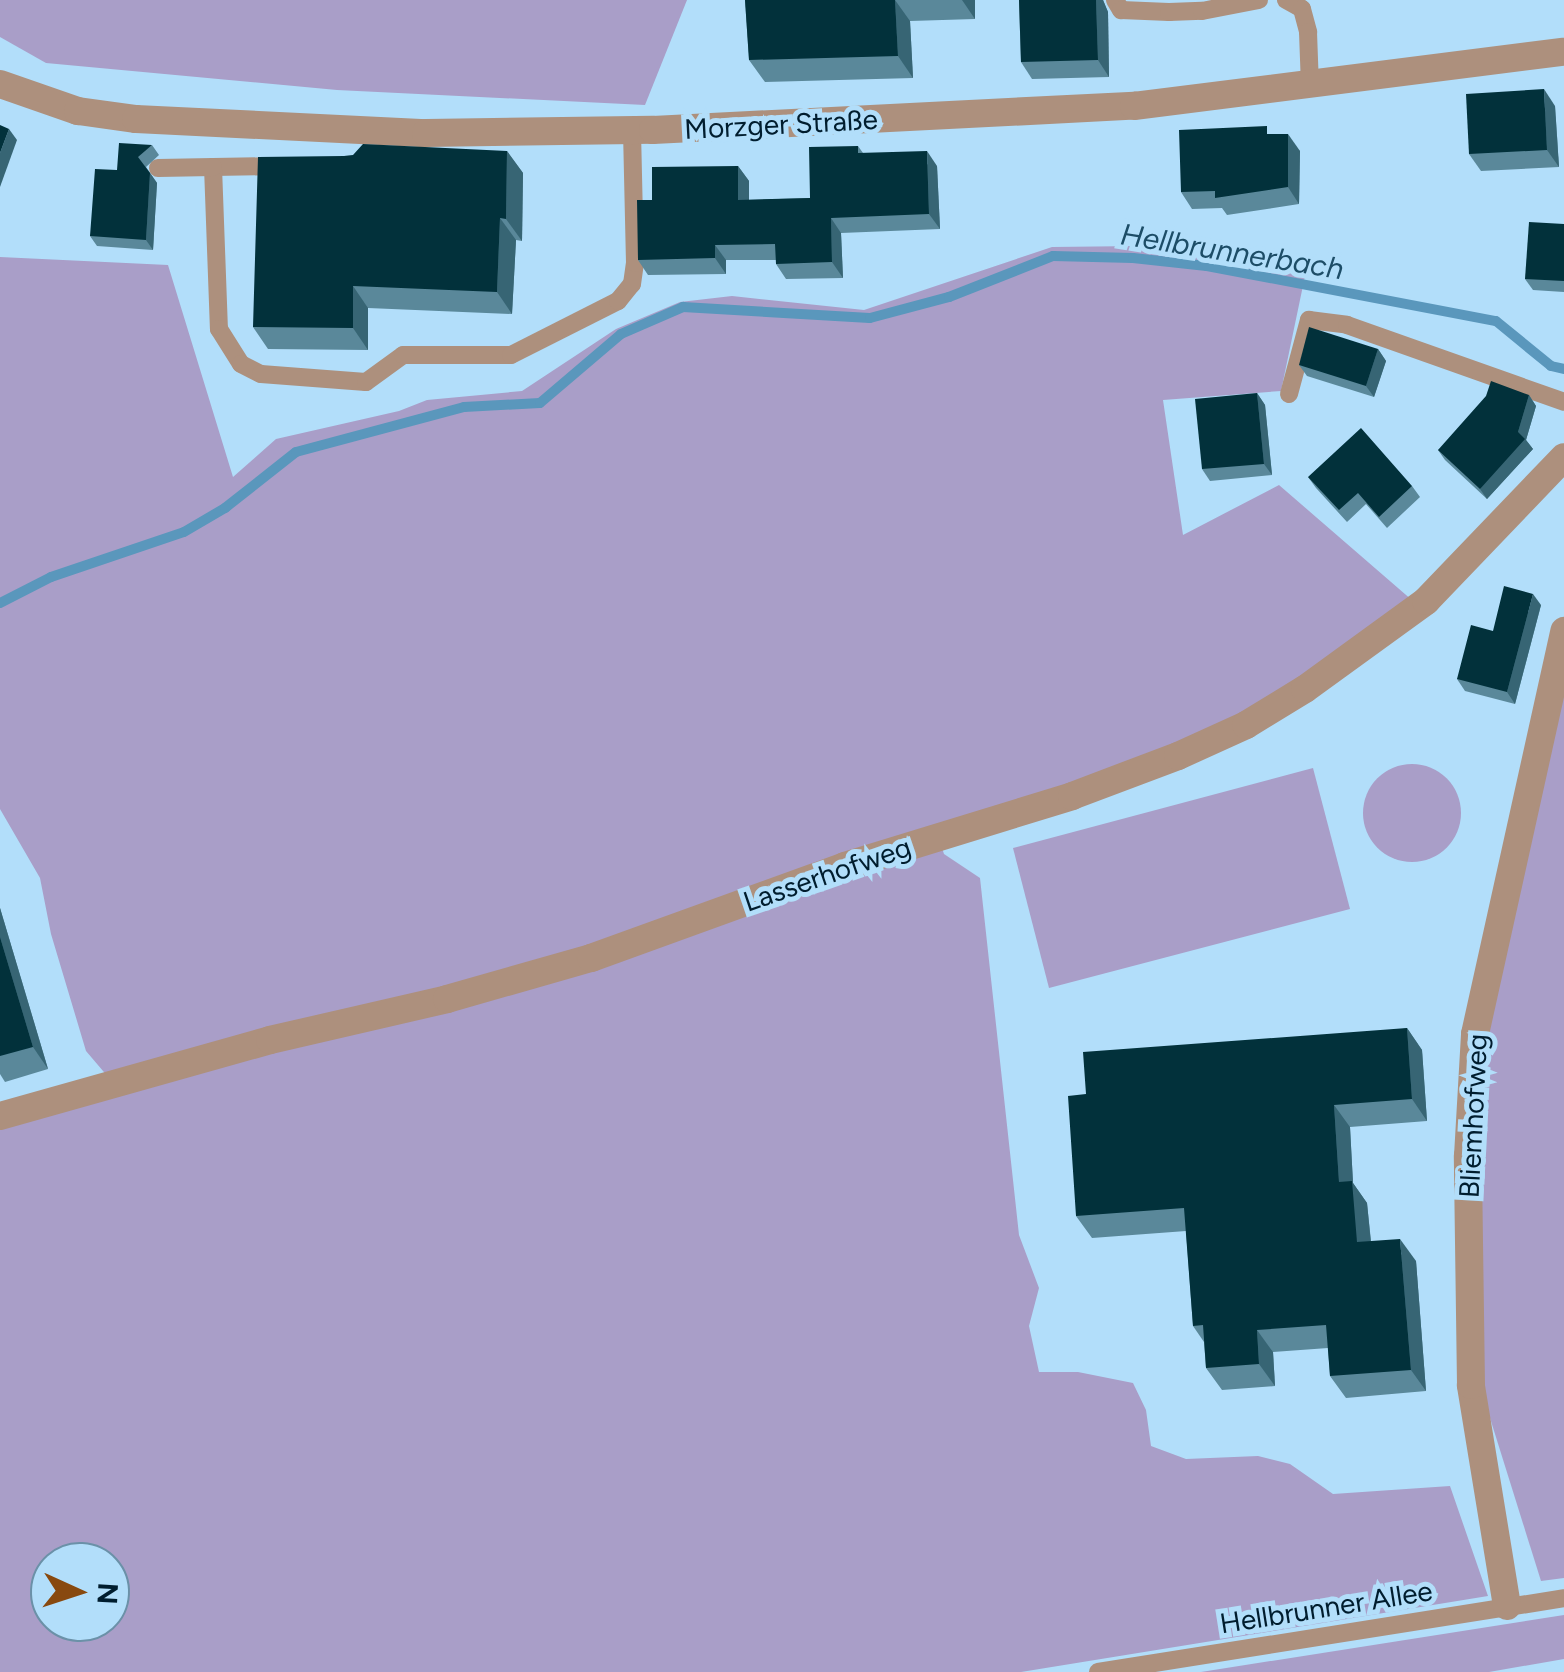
<!DOCTYPE html>
<html>
<head>
<meta charset="utf-8">
<style>
  body { margin:0 }
  #map { position:relative; width:1564px; height:1672px; overflow:hidden; background:#b2defa; font-family:Figtree,sans-serif }
  div>[style] { position:absolute }
  .green>* { inset:0; background:#a99ec8 }
  .round { border-radius:50% }
  .stream>* { height:10px; margin:-5px; padding:0 5px; transform-origin:5px; border-radius:5px; background:#5a97bc }
  .service>* { height:18px; margin:-9px; padding:0 9px; transform-origin:9px; border-radius:9px; background:#ad907d }
  .minor>* { height:28px; margin:-14px; padding:0 14px; transform-origin:14px; border-radius:14px; background:#ad907d }
  .tertiary>* { height:28px; margin:-14px; padding:0 14px; transform-origin:14px; border-radius:14px; background:#ad907d }
  .wall>* { inset:0; background:#5a889a }
  .shaded-wall>* { inset:0; background:#376574 }
  .building>* { inset:0; background:#02313b }
  span { translate:-50% -50%; white-space:nowrap; text-align:center; line-height:1.15; -webkit-text-stroke:10px #b2defa; paint-order:stroke }
  .street-label { font-size:28px; color:#001d2e }
  .water-label { font-size:30px; color:#1d4d67; font-style:italic }
  .north { position:absolute; left:30px; top:1542px; width:100px; height:100px; box-sizing:border-box; background:#b2defa; border:2px solid #6b91a8; border-radius:50%; rotate:93deg; font-size:28px; font-weight:700; line-height:40px; text-align:center; color:#001d2e }
  .north::after { content:''; display:block; margin:auto; width:35px; height:45px; background:#88490f; clip-path:polygon(50% 0,100% 100%,50% 72%,0 100%) }
</style>
</head>
<body>
<div id="map">
  <div class="green">
    <div style="clip-path:polygon(0 0,687px 0,645px 105px,337px 90px,46px 63px,0 37px)"></div>
    <div style="clip-path:polygon(evenodd,1139px 246px,1305px 276px,1281px 391px,1163px 400px,1183px 535px,1279px 485px,1413px 601px,1216px 734px,936px 830px,944px 854px,980px 878px,1019px 1235px,1039px 1288px,1029px 1326px,1039px 1372px,1078px 1372px,1133px 1383px,1146px 1410px,1151px 1446px,1186px 1459px,1258px 1456px,1290px 1464px,1333px 1494px,1450px 1486px,1488px 1596px,1021px 1672px,0 1672px,0 1106px,109px 1078px,86px 1051px,51px 934px,40px 878px,0 809px,0 257px,168px 265px,233px 477px,276px 439px,399px 411px,427px 400px,522px 391px,616px 329px,680px 302px,732px 296px,864px 310px,1052px 247px,1139px 246px,50px 1562px,110px 1562px,110px 1622px,50px 1622px,50px 1562px)"></div>
    <div style="clip-path:polygon(1564px 671px,1564px 1578px,1541px 1581px,1485px 1402px,1477px 1200px,1490px 1010px)"></div>
    <div class="round" style="left:1363px;top:764px;width:98px;height:98px"></div>
    <div style="clip-path:polygon(1313px 768px,1350px 909px,1049px 988px,1013px 848px)"></div>
    <div style="clip-path:polygon(1564px 1615px,1564px 1659px,1489px 1672px,1201px 1672px)"></div>
  </div>
  <div class="stream">
    <div style="left:0;top:603px;width:57px;rotate:-27deg"></div>
    <div style="left:51px;top:577px;width:140px;rotate:-18.7deg"></div>
    <div style="left:184px;top:532px;width:48px;rotate:-30.3deg"></div>
    <div style="left:225px;top:508px;width:90px;rotate:-38.3deg"></div>
    <div style="left:296px;top:452px;width:174px;rotate:-15deg"></div>
    <div style="left:464px;top:407px;width:76px;rotate:-3deg"></div>
    <div style="left:540px;top:403px;width:106px;rotate:-40.4deg"></div>
    <div style="left:621px;top:334px;width:68px;rotate:-23.5deg"></div>
    <div style="left:683px;top:307px;width:187px;rotate:3.4deg"></div>
    <div style="left:870px;top:318px;width:82px;rotate:-14.9deg"></div>
    <div style="left:949px;top:297px;width:112px;rotate:-21.5deg"></div>
    <div style="left:1053px;top:256px;width:80px;rotate:1.4deg"></div>
    <div style="left:1133px;top:258px;width:74px;rotate:6.2deg"></div>
    <div style="left:1207px;top:266px;width:294px;rotate:10.8deg"></div>
    <div style="left:1496px;top:321px;width:71px;rotate:39.3deg"></div>
    <div style="left:1551px;top:366px;width:13px;rotate:13deg"></div>
  </div>
  <div class="service">
    <div style="left:1115px;top:0;width:12px;rotate:59deg"></div>
    <div style="left:1121px;top:10px;width:48px;rotate:2.4deg"></div>
    <div style="left:1169px;top:12px;width:33px;rotate:-2deg"></div>
    <div style="left:1202px;top:11px;width:58px;rotate:-10.9deg"></div>
    <div style="left:1286px;top:0;width:18px;rotate:29deg"></div>
    <div style="left:1302px;top:9px;width:24px;rotate:75deg"></div>
    <div style="left:1308px;top:32px;width:55px;rotate:87.9deg"></div>
    <div style="left:281px;top:166px;width:68px;rotate:179.2deg"></div>
    <div style="left:213px;top:167px;width:162px;rotate:87.9deg"></div>
    <div style="left:219px;top:329px;width:41px;rotate:57.8deg"></div>
    <div style="left:241px;top:364px;width:22px;rotate:27deg"></div>
    <div style="left:261px;top:374px;width:105px;rotate:4.4deg"></div>
    <div style="left:366px;top:382px;width:46px;rotate:-36.1deg"></div>
    <div style="left:403px;top:355px;width:108px"></div>
    <div style="left:511px;top:355px;width:120px;rotate:-26.8deg"></div>
    <div style="left:618px;top:301px;width:22px;rotate:-51deg"></div>
    <div style="left:632px;top:284px;width:21px;rotate:-82deg"></div>
    <div style="left:635px;top:263px;width:133px;rotate:-91.3deg"></div>
    <div style="left:158px;top:168px;width:55px;rotate:-1deg"></div>
    <div style="left:1289px;top:394px;width:77px;rotate:-74.9deg"></div>
    <div style="left:1309px;top:320px;width:38px;rotate:7deg"></div>
    <div style="left:1347px;top:325px;width:230px;rotate:19.5deg"></div>
    <div style="left:1098px;top:1672px;width:472px;rotate:-9deg"></div>
  </div>
  <div class="minor">
    <div style="left:0;top:1116px;width:280px;rotate:-15.7deg"></div>
    <div style="left:270px;top:1040px;width:182px;rotate:-13deg"></div>
    <div style="left:447px;top:999px;width:150px;rotate:-15.9deg"></div>
    <div style="left:591px;top:958px;width:270px;rotate:-19.9deg"></div>
    <div style="left:845px;top:866px;width:238px;rotate:-17.1deg"></div>
    <div style="left:1072px;top:796px;width:113px;rotate:-20.7deg"></div>
    <div style="left:1178px;top:756px;width:75px;rotate:-24.5deg"></div>
    <div style="left:1246px;top:725px;width:69px;rotate:-31.4deg"></div>
    <div style="left:1305px;top:689px;width:150px;rotate:-36deg"></div>
    <div style="left:1426px;top:601px;width:199px;rotate:-46.2deg"></div>
    <div style="left:1507px;top:1606px;width:224px;rotate:-99.3deg"></div>
    <div style="left:1471px;top:1385px;width:229px;rotate:-90.8deg"></div>
    <div style="left:1468px;top:1156px;width:122px;rotate:-86.7deg"></div>
    <div style="left:1475px;top:1034px;width:413px;rotate:-77.5deg"></div>
  </div>
  <div class="tertiary">
    <div style="left:0;top:84px;width:83px;rotate:19.1deg"></div>
    <div style="left:78px;top:111px;width:59px;rotate:7.9deg"></div>
    <div style="left:136px;top:119px;width:290px;rotate:2.8deg"></div>
    <div style="left:426px;top:133px;width:227px;rotate:-0.8deg"></div>
    <div style="left:653px;top:130px;width:482px;rotate:-2.9deg"></div>
    <div style="left:1134px;top:106px;width:433px;rotate:-7.2deg"></div>
  </div>
  <div class="wall">
    <div style="clip-path:polygon(745px 0,975px 0,975px 19px,910px 21px,913px 78px,765px 82px,749px 60px)"></div>
    <div style="clip-path:polygon(1019px 0,1103px 0,1108px 12px,1109px 77px,1032px 79px,1021px 62px)"></div>
    <div style="clip-path:polygon(1555px 106px,1559px 167px,1481px 171px,1469px 154px)"></div>
    <div style="clip-path:polygon(1272px 134px,1300px 151px,1299px 204px,1227px 215px,1222px 208px,1192px 209px,1181px 192px)"></div>
    <div style="clip-path:polygon(152px 145px,159px 155px,146px 167px,157px 183px,153px 250px,97px 246px,90px 236px,117px 170px)"></div>
    <div style="clip-path:polygon(858px 146px,863px 153px,937px 166px,940px 229px,841px 233px,843px 278px,786px 279px,776px 264px,776px 260px,726px 260px,726px 274px,648px 275px,638px 260px,652px 200px,738px 166px,749px 181px,749px 200px,810px 198px)"></div>
    <div style="clip-path:polygon(507px 151px,523px 173px,522px 241px,516px 240px,512px 314px,368px 308px,368px 350px,268px 349px,253px 327px,344px 156px)"></div>
    <div style="clip-path:polygon(1564px 224px,1564px 292px,1533px 290px,1525px 279px)"></div>
    <div style="clip-path:polygon(1378px 349px,1386px 361px,1374px 397px,1307px 376px,1299px 365px)"></div>
    <div style="clip-path:polygon(1257px 393px,1265px 405px,1272px 475px,1210px 481px,1202px 469px)"></div>
    <div style="clip-path:polygon(1529px 395px,1536px 406px,1526px 440px,1533px 449px,1487px 499px,1445px 460px,1438px 450px)"></div>
    <div style="clip-path:polygon(1308px 477px,1412px 486px,1420px 497px,1387px 528px,1366px 504px,1347px 522px,1316px 488px)"></div>
    <div style="clip-path:polygon(1541px 605px,1515px 704px,1465px 691px,1457px 679px,1493px 631px)"></div>
    <div style="clip-path:polygon(0 908px,48px 1069px,5px 1082px,0 1074px)"></div>
    <div style="clip-path:polygon(1407px 1028px,1422px 1050px,1427px 1121px,1350px 1127px,1353px 1183px,1367px 1203px,1371px 1241px,1416px 1261px,1426px 1391px,1346px 1398px,1330px 1376px,1328px 1348px,1273px 1352px,1275px 1386px,1222px 1390px,1206px 1368px,1204px 1342px,1193px 1326px,1186px 1231px,1092px 1238px,1076px 1216px,1086px 1094px)"></div>
  </div>
  <div class="shaded-wall">
    <div style="clip-path:polygon(895px 0,910px 21px,913px 78px,898px 56px)"></div>
    <div style="clip-path:polygon(962px 0,975px 0,975px 19px)"></div>
    <div style="clip-path:polygon(1096px 0,1103px 0,1108px 12px,1109px 77px,1098px 60px)"></div>
    <div style="clip-path:polygon(1544px 89px,1555px 106px,1559px 167px,1547px 150px)"></div>
    <div style="clip-path:polygon(9px 129px,17px 140px,0 187px,0 153px)"></div>
    <div style="clip-path:polygon(1288px 134px,1300px 151px,1299px 204px,1288px 187px)"></div>
    <div style="clip-path:polygon(507px 151px,523px 173px,522px 241px,506px 219px)"></div>
    <div style="clip-path:polygon(927px 151px,937px 166px,940px 229px,929px 214px)"></div>
    <div style="clip-path:polygon(738px 166px,749px 181px,749px 216px,738px 200px)"></div>
    <div style="clip-path:polygon(150px 173px,157px 183px,153px 250px,146px 240px)"></div>
    <div style="clip-path:polygon(500px 218px,516px 240px,512px 314px,497px 292px)"></div>
    <div style="clip-path:polygon(831px 218px,841px 233px,843px 278px,832px 262px)"></div>
    <div style="clip-path:polygon(715px 245px,726px 260px,726px 274px,715px 258px)"></div>
    <div style="clip-path:polygon(353px 286px,368px 308px,368px 350px,353px 328px)"></div>
    <div style="clip-path:polygon(1378px 349px,1386px 361px,1374px 397px,1366px 386px)"></div>
    <div style="clip-path:polygon(1257px 393px,1265px 405px,1272px 475px,1264px 464px)"></div>
    <div style="clip-path:polygon(1529px 395px,1536px 406px,1526px 440px,1533px 449px,1487px 499px,1480px 489px,1518px 432px)"></div>
    <div style="clip-path:polygon(1533px 594px,1541px 605px,1515px 704px,1507px 692px)"></div>
    <div style="clip-path:polygon(0 908px,48px 1069px,33px 1047px,0 937px)"></div>
    <div style="clip-path:polygon(1407px 1028px,1422px 1050px,1427px 1121px,1412px 1099px)"></div>
    <div style="clip-path:polygon(1334px 1105px,1350px 1127px,1353px 1183px,1367px 1203px,1373px 1264px,1357px 1242px,1339px 1182px)"></div>
    <div style="clip-path:polygon(1400px 1239px,1416px 1261px,1426px 1391px,1411px 1370px)"></div>
    <div style="clip-path:polygon(1257px 1330px,1273px 1352px,1275px 1386px,1259px 1364px)"></div>
  </div>
  <div class="building">
    <div style="clip-path:polygon(745px 0,895px 0,898px 56px,749px 60px)"></div>
    <div style="clip-path:polygon(1019px 0,1096px 0,1098px 60px,1021px 62px)"></div>
    <div style="clip-path:polygon(1544px 89px,1547px 150px,1469px 154px,1466px 94px)"></div>
    <div style="clip-path:polygon(0 125px,9px 129px,0 153px)"></div>
    <div style="clip-path:polygon(1267px 126px,1267px 134px,1288px 134px,1288px 187px,1215px 198px,1215px 191px,1181px 192px,1179px 130px)"></div>
    <div style="clip-path:polygon(119px 143px,152px 145px,138px 157px,150px 173px,146px 240px,90px 236px,95px 169px,117px 170px)"></div>
    <div style="clip-path:polygon(363px 144px,507px 151px,506px 219px,500px 218px,497px 292px,353px 286px,353px 328px,253px 327px,258px 157px,344px 156px,353px 155px)"></div>
    <div style="clip-path:polygon(858px 146px,858px 153px,927px 151px,929px 214px,831px 218px,832px 262px,776px 264px,775px 244px,715px 245px,715px 258px,638px 260px,637px 200px,652px 200px,652px 167px,738px 166px,738px 200px,810px 198px,809px 147px)"></div>
    <div style="clip-path:polygon(1529px 222px,1564px 224px,1564px 281px,1525px 279px)"></div>
    <div style="clip-path:polygon(1309px 327px,1378px 349px,1366px 386px,1299px 365px)"></div>
    <div style="clip-path:polygon(1491px 381px,1529px 395px,1518px 432px,1525px 439px,1480px 489px,1438px 450px,1486px 396px)"></div>
    <div style="clip-path:polygon(1257px 393px,1264px 464px,1202px 469px,1195px 399px)"></div>
    <div style="clip-path:polygon(1361px 428px,1412px 486px,1379px 517px,1358px 493px,1339px 510px,1308px 477px)"></div>
    <div style="clip-path:polygon(1504px 586px,1533px 594px,1507px 692px,1457px 679px,1471px 625px,1493px 631px)"></div>
    <div style="clip-path:polygon(0 937px,33px 1047px,0 1056px)"></div>
    <div style="clip-path:polygon(1407px 1028px,1412px 1099px,1334px 1105px,1339px 1182px,1352px 1181px,1357px 1242px,1400px 1239px,1411px 1370px,1330px 1376px,1326px 1325px,1257px 1330px,1259px 1364px,1206px 1368px,1203px 1325px,1193px 1326px,1184px 1208px,1076px 1216px,1068px 1096px,1086px 1094px,1083px 1052px)"></div>
  </div>
  <div class="street-label">
    <span style="left:781px;top:124px;rotate:-3deg">Morzger Straße</span>
    <span style="left:827px;top:874px;rotate:-19deg">Lasserhofweg</span>
    <span style="left:1473px;top:1116px;rotate:-87deg">Bliemhofweg</span>
    <span style="left:1326px;top:1607px;rotate:-9deg">Hellbrunner Allee</span>
  </div>
  <div class="water-label">
    <span style="left:1232px;top:252px;rotate:9deg">Hellbrunnerbach</span>
  </div>
  <div class="north">N</div>
</div>
</body>
</html>
